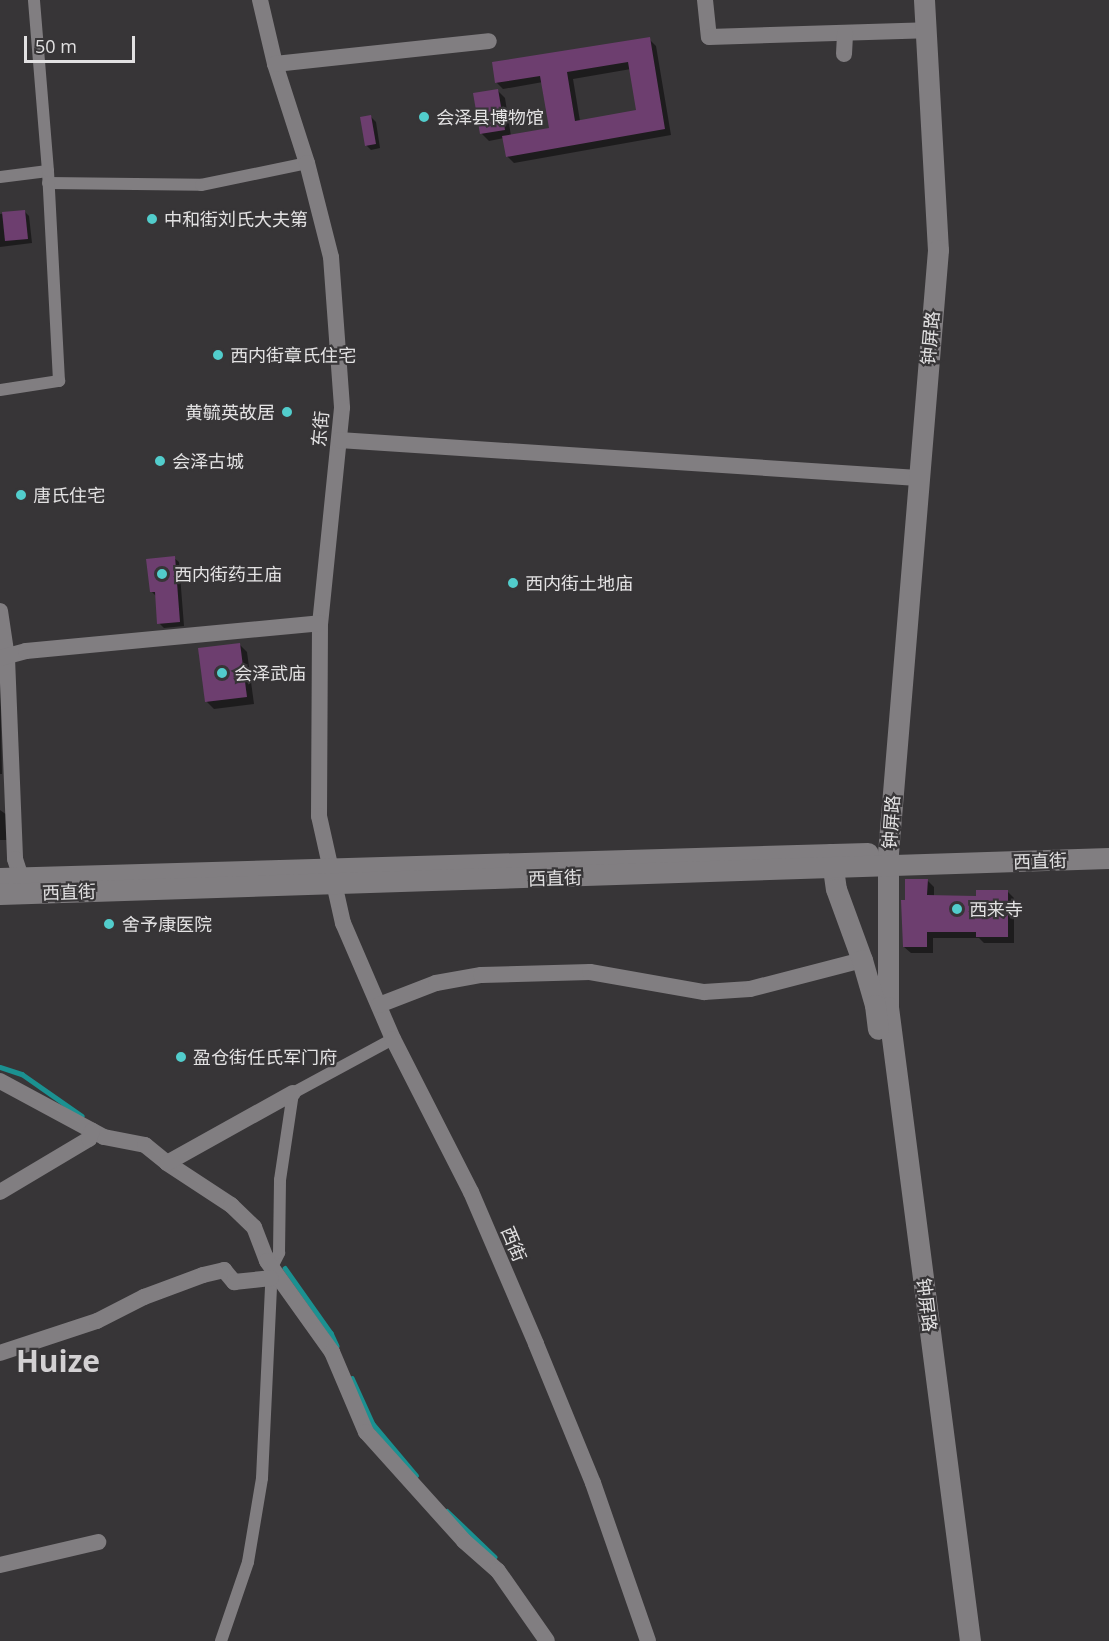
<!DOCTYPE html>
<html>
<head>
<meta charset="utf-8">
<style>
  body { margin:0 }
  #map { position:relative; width:1109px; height:1641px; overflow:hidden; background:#373537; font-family:"Open Sans","Noto Sans SC",sans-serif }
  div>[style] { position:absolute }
  .shadow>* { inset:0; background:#0007 }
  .stream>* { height:4.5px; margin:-2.25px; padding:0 2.25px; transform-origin:2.25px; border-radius:2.25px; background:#1b9191 }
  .building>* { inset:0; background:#6d3e6f }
  .pedestrian>* { height:12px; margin:-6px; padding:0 6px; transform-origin:6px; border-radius:6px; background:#817e81 }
  .minor>* { height:16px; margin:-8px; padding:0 8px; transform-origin:8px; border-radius:8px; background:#817e81 }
  .tertiary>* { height:21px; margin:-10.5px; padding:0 10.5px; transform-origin:10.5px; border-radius:10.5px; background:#817e81 }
  .dots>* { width:16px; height:16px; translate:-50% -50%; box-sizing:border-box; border:3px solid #373537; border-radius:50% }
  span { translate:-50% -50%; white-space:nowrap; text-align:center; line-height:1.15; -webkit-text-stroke:4.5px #373537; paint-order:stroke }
  .poi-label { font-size:18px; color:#e2e1e2 }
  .left { translate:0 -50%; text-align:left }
  .right { translate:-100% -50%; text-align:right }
  .street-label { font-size:18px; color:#e2e1e2 }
  .town-label { font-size:30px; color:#d3d1d3; font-weight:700 }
  .scale { position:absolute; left:24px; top:36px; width:111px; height:27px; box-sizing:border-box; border:3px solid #e2e1e2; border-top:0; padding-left:8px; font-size:18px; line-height:21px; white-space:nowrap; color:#e2e1e2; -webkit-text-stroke:4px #373537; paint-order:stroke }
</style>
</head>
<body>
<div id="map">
  <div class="shadow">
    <div style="clip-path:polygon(evenodd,649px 39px,656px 46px,671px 135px,514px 163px,507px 156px,504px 138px,489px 141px,481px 133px,497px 90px,505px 98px,511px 136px,550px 129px,543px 82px,503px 89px,496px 82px,649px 39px,631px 69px,638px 112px,580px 121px,573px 79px,631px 69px)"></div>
    <div style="clip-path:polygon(371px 117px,376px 122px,380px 148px,371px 150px,366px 145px)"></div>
    <div style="clip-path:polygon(24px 211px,29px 216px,32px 243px,0 247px,0 214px)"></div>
    <div style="clip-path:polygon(174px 558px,179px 562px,184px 626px,164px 628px,159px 623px,157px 597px,151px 591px)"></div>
    <div style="clip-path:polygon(239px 644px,247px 652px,254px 704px,214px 709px,207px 702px)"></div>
    <div style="clip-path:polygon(0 678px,2px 774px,0 774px)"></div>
    <div style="clip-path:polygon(0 810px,7px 815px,8px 840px,0 840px)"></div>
    <div style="clip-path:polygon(927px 880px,934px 887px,934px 897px,977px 897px,1008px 892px,1014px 898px,1014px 943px,984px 943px,979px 938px,933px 938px,933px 953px,911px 953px,904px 947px,907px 901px)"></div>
  </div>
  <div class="stream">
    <div style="left:0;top:1067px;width:23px;rotate:18deg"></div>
    <div style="left:22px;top:1074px;width:73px;rotate:35deg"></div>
    <div style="left:285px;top:1268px;width:80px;rotate:54.7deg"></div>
    <div style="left:331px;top:1333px;width:14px;rotate:65deg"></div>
    <div style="left:352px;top:1378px;width:51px;rotate:65.5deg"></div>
    <div style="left:373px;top:1424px;width:67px;rotate:49.9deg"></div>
    <div style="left:447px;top:1511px;width:66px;rotate:43.8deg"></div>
  </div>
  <div class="building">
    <div style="clip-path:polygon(evenodd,650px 37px,665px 129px,506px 157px,502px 136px,549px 128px,540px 76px,495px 83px,492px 62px,650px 37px,628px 62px,636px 110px,575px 121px,567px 72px,628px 62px)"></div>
    <div style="clip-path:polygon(498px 89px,505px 130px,480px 134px,473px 93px)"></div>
    <div style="clip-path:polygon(371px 115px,376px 144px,365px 146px,360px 117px)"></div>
    <div style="clip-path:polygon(25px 210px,28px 239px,5px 241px,2px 212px)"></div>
    <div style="clip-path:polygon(175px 556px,180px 622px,157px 624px,155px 592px,150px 592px,146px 559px)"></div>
    <div style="clip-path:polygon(240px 643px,247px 697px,205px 702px,198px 648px)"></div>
    <div style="clip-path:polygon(905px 879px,928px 879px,927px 895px,976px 896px,976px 890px,1008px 890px,1008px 937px,976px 937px,976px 932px,927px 932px,927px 947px,903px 947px,901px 900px,905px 900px)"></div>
  </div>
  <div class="pedestrian">
    <div style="left:0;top:177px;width:48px;rotate:-7.1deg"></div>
    <div style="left:48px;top:183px;width:153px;rotate:0.7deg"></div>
    <div style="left:201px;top:185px;width:108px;rotate:-11.7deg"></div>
    <div style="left:0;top:390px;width:60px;rotate:-8.7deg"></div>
    <div style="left:59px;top:381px;width:210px;rotate:-93deg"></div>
    <div style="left:48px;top:171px;width:172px;rotate:-94.7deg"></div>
    <div style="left:221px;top:1641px;width:83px;rotate:-71.1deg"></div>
    <div style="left:248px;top:1562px;width:85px;rotate:-80.5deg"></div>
    <div style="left:262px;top:1478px;width:211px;rotate:-87.3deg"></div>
    <div style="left:272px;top:1267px;width:16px;rotate:-63deg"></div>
    <div style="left:279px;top:1253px;width:73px;rotate:-89.2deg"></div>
    <div style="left:280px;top:1180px;width:88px;rotate:-81.5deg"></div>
    <div style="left:293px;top:1093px;width:114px;rotate:-28.4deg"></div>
  </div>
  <div class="minor">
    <div style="left:260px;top:0;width:66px;rotate:76.8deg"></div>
    <div style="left:275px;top:64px;width:104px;rotate:72.1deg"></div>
    <div style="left:307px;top:163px;width:97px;rotate:75.7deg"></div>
    <div style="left:331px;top:257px;width:151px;rotate:85.8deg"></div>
    <div style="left:342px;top:408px;width:216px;rotate:95.8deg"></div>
    <div style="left:320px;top:623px;width:193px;rotate:90.3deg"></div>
    <div style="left:319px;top:816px;width:110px;rotate:77.4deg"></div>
    <div style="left:343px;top:923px;width:126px;rotate:66.7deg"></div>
    <div style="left:393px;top:1039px;width:172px;rotate:63deg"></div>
    <div style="left:471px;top:1192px;width:165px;rotate:66.8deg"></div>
    <div style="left:536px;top:1344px;width:150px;rotate:67.7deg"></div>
    <div style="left:593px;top:1483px;width:167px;rotate:70.8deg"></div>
    <div style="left:705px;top:0;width:37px;rotate:84deg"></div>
    <div style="left:709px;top:37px;width:217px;rotate:-1.8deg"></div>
    <div style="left:844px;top:54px;width:21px;rotate:-87deg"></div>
    <div style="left:275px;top:64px;width:215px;rotate:-6.1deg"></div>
    <div style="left:339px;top:440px;width:580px;rotate:3.75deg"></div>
    <div style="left:0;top:611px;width:48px;rotate:81.5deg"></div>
    <div style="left:7px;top:658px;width:201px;rotate:87.7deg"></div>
    <div style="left:15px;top:859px;width:19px;rotate:72deg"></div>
    <div style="left:21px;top:877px;width:12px;rotate:85deg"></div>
    <div style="left:0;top:658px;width:27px;rotate:-15deg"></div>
    <div style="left:26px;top:651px;width:295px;rotate:-5.4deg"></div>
    <div style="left:379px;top:1005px;width:61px;rotate:-21.1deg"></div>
    <div style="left:436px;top:983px;width:46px;rotate:-10.1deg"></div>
    <div style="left:481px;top:975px;width:109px;rotate:-1.6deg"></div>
    <div style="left:590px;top:972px;width:116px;rotate:10deg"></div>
    <div style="left:704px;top:992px;width:46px;rotate:-3.7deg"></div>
    <div style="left:750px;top:989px;width:116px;rotate:-14.5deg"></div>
    <div style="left:0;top:1081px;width:118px;rotate:28.3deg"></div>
    <div style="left:104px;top:1137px;width:42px;rotate:11deg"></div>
    <div style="left:145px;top:1145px;width:28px;rotate:39deg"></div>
    <div style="left:167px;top:1163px;width:77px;rotate:33.3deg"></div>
    <div style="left:231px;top:1205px;width:32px;rotate:44deg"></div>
    <div style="left:254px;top:1227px;width:36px;rotate:69deg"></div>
    <div style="left:267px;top:1261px;width:112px;rotate:54.5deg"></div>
    <div style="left:332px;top:1352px;width:87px;rotate:67deg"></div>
    <div style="left:366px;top:1432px;width:147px;rotate:48deg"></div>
    <div style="left:464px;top:1541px;width:45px;rotate:41.4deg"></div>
    <div style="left:498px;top:1571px;width:85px;rotate:55deg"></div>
    <div style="left:167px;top:1163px;width:144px;rotate:-29.1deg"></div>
    <div style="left:0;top:1192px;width:104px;rotate:-30.8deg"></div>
    <div style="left:89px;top:1139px;width:9px;rotate:-69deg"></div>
    <div style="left:0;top:1353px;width:102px;rotate:-18.3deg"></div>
    <div style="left:97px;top:1321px;width:53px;rotate:-27.1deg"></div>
    <div style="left:144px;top:1297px;width:63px;rotate:-20.4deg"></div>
    <div style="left:203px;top:1275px;width:22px;rotate:-13deg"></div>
    <div style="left:224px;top:1270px;width:16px;rotate:50deg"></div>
    <div style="left:234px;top:1282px;width:37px;rotate:-6deg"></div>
    <div style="left:0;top:1565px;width:101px;rotate:-13.2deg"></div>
  </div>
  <div class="tertiary">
    <div style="left:924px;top:0;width:250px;rotate:86.8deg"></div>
    <div style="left:938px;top:250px;width:605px;rotate:94.74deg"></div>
    <div style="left:888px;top:853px;width:154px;rotate:90deg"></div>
    <div style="left:888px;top:1007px;width:639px;rotate:82.63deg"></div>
    <div style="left:831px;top:854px;width:35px;rotate:82deg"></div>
    <div style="left:836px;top:889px;width:76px;rotate:69.9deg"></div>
    <div style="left:862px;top:960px;width:47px;rotate:73.9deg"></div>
    <div style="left:875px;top:1005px;width:24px;rotate:83deg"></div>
    <div style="left:0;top:878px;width:868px;rotate:-1.65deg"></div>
    <div style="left:0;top:894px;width:1110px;rotate:-1.86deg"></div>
  </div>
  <div class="dots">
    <div style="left:424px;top:117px;background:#52cdcc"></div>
    <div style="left:152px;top:219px;background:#52cdcc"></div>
    <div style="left:218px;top:355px;background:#52cdcc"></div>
    <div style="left:287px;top:412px;background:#52cdcc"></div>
    <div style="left:160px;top:461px;background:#52cdcc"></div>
    <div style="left:21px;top:495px;background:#52cdcc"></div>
    <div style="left:162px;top:574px;background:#52cdcc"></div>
    <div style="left:513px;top:583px;background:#52cdcc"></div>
    <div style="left:222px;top:673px;background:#52cdcc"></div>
    <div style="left:957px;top:909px;background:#52cdcc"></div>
    <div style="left:109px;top:924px;background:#52cdcc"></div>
    <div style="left:181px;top:1057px;background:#52cdcc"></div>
  </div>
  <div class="poi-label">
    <span class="left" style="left:436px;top:117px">会泽县博物馆</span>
    <span class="left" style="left:164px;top:219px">中和街刘氏大夫第</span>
    <span class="left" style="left:230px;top:355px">西内街章氏住宅</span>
    <span class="right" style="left:275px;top:412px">黄毓英故居</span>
    <span class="left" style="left:172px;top:461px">会泽古城</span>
    <span class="left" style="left:33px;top:495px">唐氏住宅</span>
    <span class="left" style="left:174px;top:574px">西内街药王庙</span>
    <span class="left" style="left:525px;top:583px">西内街土地庙</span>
    <span class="left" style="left:234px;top:673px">会泽武庙</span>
    <span class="left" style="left:969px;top:909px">西来寺</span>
    <span class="left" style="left:122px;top:924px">舍予康医院</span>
    <span class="left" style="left:193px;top:1057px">盈仓街任氏军门府</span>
  </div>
  <div class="street-label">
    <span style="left:930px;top:338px;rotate:-85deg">钟屏路</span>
    <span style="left:320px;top:429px;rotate:-85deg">东街</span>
    <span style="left:891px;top:822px;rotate:-86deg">钟屏路</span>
    <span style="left:1040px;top:861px;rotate:-2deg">西直街</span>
    <span style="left:555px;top:878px;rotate:-2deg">西直街</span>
    <span style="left:69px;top:892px;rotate:-2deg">西直街</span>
    <span style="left:514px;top:1244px;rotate:67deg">西街</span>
    <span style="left:927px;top:1305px;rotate:83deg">钟屏路</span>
  </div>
  <div class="town-label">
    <span style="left:58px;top:1361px">Huize</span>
  </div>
  <div class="scale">50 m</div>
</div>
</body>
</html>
